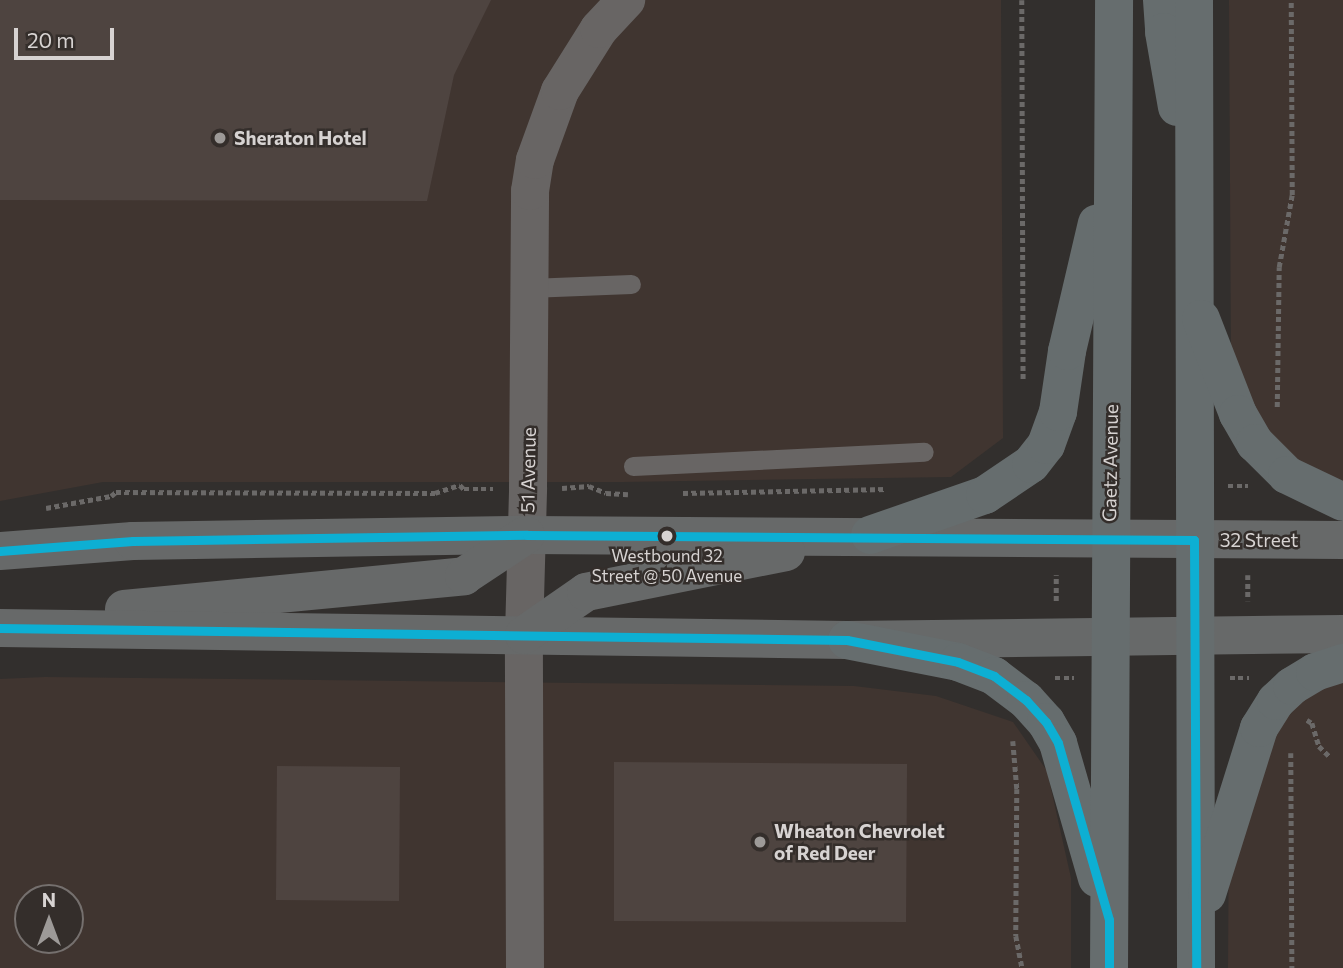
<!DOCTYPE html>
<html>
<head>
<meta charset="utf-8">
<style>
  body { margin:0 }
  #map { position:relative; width:1343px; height:968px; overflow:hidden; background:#322f2d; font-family:Commissioner,sans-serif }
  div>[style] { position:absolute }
  .built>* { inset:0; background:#403530 }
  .building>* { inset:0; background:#4e4440 }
  .path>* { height:4.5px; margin-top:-2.25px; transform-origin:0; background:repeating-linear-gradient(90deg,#6b6968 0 5px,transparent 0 8.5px) }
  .service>* { height:19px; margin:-9.5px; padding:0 9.5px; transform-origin:9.5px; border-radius:9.5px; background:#686564 }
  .tertiary>* { height:38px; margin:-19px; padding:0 19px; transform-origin:19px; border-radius:19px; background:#686564 }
  .secondary>* { height:38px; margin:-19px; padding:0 19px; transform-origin:19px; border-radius:19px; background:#676969 }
  .primary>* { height:38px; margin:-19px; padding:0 19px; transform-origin:19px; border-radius:19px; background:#666d6e }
  .bus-1>* { height:9px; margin:-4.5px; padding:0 4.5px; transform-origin:4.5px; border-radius:4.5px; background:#0dafd3 }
  .dots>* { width:19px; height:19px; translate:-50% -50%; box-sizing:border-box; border:4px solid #342e2b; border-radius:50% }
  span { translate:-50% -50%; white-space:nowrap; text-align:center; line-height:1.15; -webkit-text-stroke:5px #342e2b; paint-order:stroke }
  .bus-label { font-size:17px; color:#d7d3d2 }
  .poi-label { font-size:19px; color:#d7d3d2; font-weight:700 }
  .left { translate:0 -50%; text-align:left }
  .street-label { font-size:19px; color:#d7d3d2 }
  .north { position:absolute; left:14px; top:884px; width:70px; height:70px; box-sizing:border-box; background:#342e2b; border:2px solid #75706e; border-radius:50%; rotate:0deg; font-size:19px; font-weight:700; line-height:28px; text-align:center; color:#d7d3d2 }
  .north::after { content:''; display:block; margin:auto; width:24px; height:32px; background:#9d9a98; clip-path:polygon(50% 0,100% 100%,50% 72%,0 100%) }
  .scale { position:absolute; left:14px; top:28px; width:100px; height:32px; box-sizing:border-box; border:4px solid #d7d3d2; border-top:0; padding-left:9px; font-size:21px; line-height:24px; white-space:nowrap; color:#d7d3d2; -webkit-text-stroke:5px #342e2b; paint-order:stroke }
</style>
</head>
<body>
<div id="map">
  <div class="built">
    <div style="clip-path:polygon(0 0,1001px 0,1003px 438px,951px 477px,622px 482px,103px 482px,0 501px)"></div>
    <div style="clip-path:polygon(1229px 0,1343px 0,1343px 491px,1271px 451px,1231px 354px)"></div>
    <div style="clip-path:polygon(evenodd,45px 677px,854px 686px,936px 696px,1013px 722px,1047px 771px,1071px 878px,1071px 968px,0 968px,0 679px,45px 677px,28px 898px,70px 898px,70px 940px,28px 940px,28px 898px)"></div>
    <div style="clip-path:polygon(1343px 677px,1343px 968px,1228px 968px,1229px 814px,1282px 712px)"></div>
  </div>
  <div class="building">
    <div style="clip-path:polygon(0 0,491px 0,454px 75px,427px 201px,0 200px)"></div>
    <div style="clip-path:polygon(614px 762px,907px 764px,906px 922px,614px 921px)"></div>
    <div style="clip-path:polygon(277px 766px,400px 767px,399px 901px,276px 900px)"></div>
  </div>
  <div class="path">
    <div style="left:1022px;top:0;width:381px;rotate:89.8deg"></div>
    <div style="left:1277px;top:407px;width:140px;rotate:-89.2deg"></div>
    <div style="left:1279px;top:267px;width:73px;rotate:-79.8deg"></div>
    <div style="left:1292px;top:195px;width:195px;rotate:-90.3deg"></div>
    <div style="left:1228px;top:486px;width:20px"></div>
    <div style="left:562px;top:488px;width:27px;rotate:-4deg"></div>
    <div style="left:589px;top:486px;width:18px;rotate:22deg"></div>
    <div style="left:606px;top:493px;width:22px;rotate:3deg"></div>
    <div style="left:683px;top:493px;width:204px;rotate:-1.1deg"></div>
    <div style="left:46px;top:508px;width:66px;rotate:-10.5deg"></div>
    <div style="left:111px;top:496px;width:6px;rotate:-39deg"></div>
    <div style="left:116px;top:492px;width:319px;rotate:0.2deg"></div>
    <div style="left:435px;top:493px;width:26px;rotate:-18deg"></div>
    <div style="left:460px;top:485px;width:6px;rotate:45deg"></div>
    <div style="left:464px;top:489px;width:29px"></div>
    <div style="left:1248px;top:575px;width:26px;rotate:90deg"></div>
    <div style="left:1056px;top:601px;width:26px;rotate:-90deg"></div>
    <div style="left:1055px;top:678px;width:19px"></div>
    <div style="left:1230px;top:678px;width:19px"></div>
    <div style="left:1307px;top:720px;width:6px;rotate:31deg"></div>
    <div style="left:1312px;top:723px;width:24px;rotate:73deg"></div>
    <div style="left:1319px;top:746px;width:14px;rotate:45deg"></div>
    <div style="left:1013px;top:741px;width:48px;rotate:85.2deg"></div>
    <div style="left:1017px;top:789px;width:147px;rotate:90.4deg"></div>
    <div style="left:1016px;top:936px;width:33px;rotate:79deg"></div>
    <div style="left:1291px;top:753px;width:215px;rotate:89.7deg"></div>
  </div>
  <div class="service">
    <div style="left:529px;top:288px;width:102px;rotate:-2.2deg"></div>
    <div style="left:633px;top:466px;width:291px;rotate:-2.8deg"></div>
  </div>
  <div class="tertiary">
    <div style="left:525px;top:968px;width:333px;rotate:-90.2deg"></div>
    <div style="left:524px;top:635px;width:147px;rotate:-88.4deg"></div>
    <div style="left:528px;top:488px;width:297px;rotate:-89.6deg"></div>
    <div style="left:530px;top:191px;width:31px;rotate:-81deg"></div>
    <div style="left:535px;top:160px;width:73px;rotate:-70.1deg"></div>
    <div style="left:560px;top:91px;width:73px;rotate:-57.8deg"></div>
    <div style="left:599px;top:29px;width:40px;rotate:-47deg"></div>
  </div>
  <div class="secondary">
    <div style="left:0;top:551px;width:133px;rotate:-4.3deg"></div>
    <div style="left:133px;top:541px;width:394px;rotate:-0.9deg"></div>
    <div style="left:527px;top:535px;width:816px;rotate:0.35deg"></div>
    <div style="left:124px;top:609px;width:342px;rotate:-5.5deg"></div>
    <div style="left:464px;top:576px;width:74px;rotate:-33.5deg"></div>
    <div style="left:0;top:628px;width:847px;rotate:0.81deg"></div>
    <div style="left:847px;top:640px;width:496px;rotate:-0.7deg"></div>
    <div style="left:524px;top:635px;width:75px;rotate:-34.7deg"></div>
    <div style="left:586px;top:592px;width:204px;rotate:-11.3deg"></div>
  </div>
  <div class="primary">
    <div style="left:1162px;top:0;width:32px;rotate:86deg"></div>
    <div style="left:1164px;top:32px;width:76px;rotate:80.2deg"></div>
    <div style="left:1194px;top:0;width:968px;rotate:89.88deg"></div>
    <div style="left:1201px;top:319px;width:102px;rotate:68.7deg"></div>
    <div style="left:1238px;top:414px;width:34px;rotate:60deg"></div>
    <div style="left:1255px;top:443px;width:45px;rotate:45deg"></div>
    <div style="left:1287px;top:475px;width:62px;rotate:25.7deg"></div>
    <div style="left:870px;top:535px;width:122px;rotate:-19.2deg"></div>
    <div style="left:985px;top:495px;width:55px;rotate:-34deg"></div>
    <div style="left:1031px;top:464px;width:24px;rotate:-52deg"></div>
    <div style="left:1046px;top:445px;width:35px;rotate:-70deg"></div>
    <div style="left:1058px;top:412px;width:62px;rotate:-81.6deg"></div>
    <div style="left:1067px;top:351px;width:131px;rotate:-76.8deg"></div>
    <div style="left:847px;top:640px;width:113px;rotate:11.2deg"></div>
    <div style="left:958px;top:662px;width:39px;rotate:21deg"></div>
    <div style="left:994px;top:676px;width:40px;rotate:37deg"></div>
    <div style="left:1026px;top:700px;width:30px;rotate:48deg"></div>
    <div style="left:1046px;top:722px;width:24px;rotate:60deg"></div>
    <div style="left:1058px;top:743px;width:141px;rotate:73.9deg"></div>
    <div style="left:1207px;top:894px;width:174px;rotate:-72.6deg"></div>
    <div style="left:1259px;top:728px;width:32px;rotate:-58deg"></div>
    <div style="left:1276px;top:701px;width:22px;rotate:-43deg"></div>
    <div style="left:1292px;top:686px;width:27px;rotate:-31deg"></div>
    <div style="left:1315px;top:672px;width:29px;rotate:-18deg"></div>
    <div style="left:1109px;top:968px;width:968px;rotate:-89.7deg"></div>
  </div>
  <div class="bus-1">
    <div style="left:0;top:551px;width:133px;rotate:-4.3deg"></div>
    <div style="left:133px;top:541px;width:394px;rotate:-0.9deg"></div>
    <div style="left:527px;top:535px;width:667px;rotate:0.43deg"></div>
    <div style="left:1194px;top:540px;width:428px;rotate:89.7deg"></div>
    <div style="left:0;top:628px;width:847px;rotate:0.81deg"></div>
    <div style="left:847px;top:640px;width:113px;rotate:11.2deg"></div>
    <div style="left:958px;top:662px;width:39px;rotate:21deg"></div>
    <div style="left:994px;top:676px;width:40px;rotate:37deg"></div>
    <div style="left:1026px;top:700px;width:30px;rotate:48deg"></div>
    <div style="left:1046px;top:722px;width:24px;rotate:60deg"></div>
    <div style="left:1058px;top:743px;width:184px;rotate:73.9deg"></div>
    <div style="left:1109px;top:920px;width:48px;rotate:90deg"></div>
  </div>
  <div class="dots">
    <div style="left:220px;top:138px;background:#9d9a98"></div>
    <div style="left:667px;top:536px;background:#d7d3d2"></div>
    <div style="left:760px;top:842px;background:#9d9a98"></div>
  </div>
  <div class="bus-label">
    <span style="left:667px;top:566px">Westbound 32<br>Street @ 50 Avenue</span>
  </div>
  <div class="poi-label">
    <span class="left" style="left:234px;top:138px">Sheraton Hotel</span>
    <span class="left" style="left:774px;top:842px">Wheaton Chevrolet<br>of Red Deer</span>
  </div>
  <div class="street-label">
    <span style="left:1110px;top:463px;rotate:-89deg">Gaetz Avenue</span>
    <span style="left:528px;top:470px;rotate:-89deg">51 Avenue</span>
    <span style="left:1259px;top:540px">32 Street</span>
  </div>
  <div class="north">N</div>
  <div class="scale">20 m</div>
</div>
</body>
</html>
